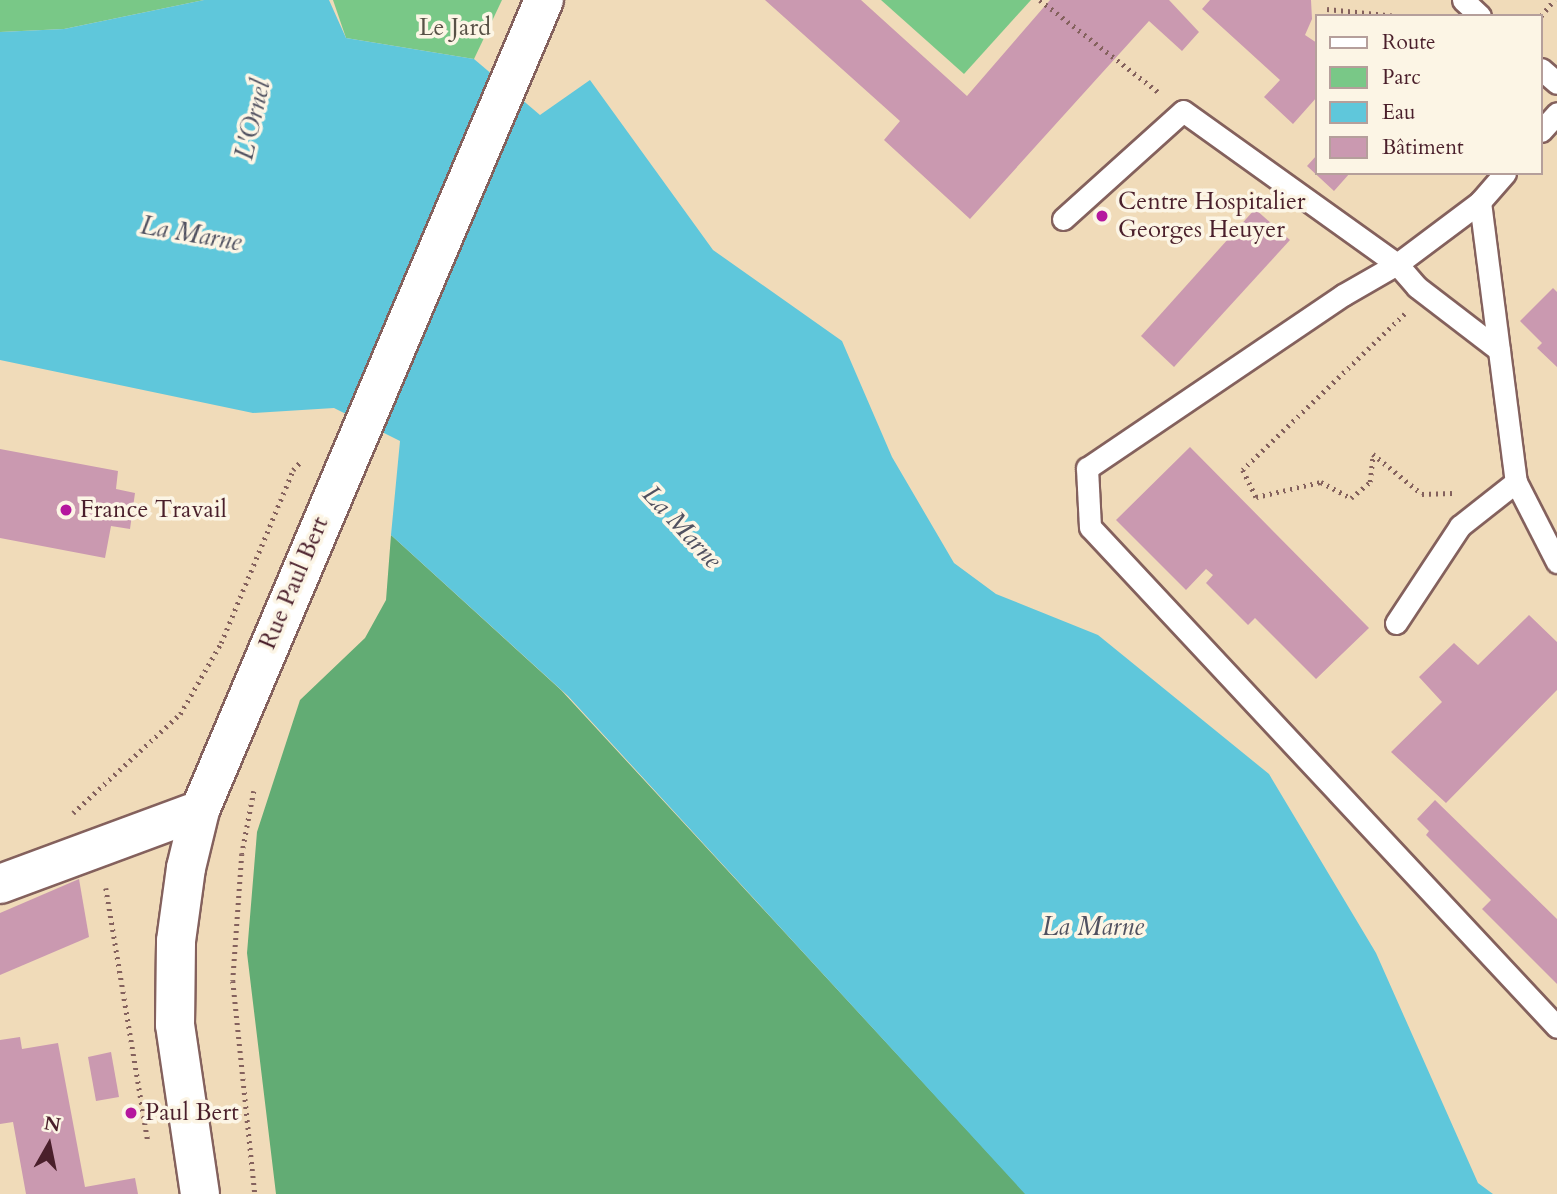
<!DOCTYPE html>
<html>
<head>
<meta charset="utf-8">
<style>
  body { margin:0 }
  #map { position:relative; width:1557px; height:1194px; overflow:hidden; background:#f0dbb9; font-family:Cardo,serif }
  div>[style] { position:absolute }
  .green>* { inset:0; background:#79c887 }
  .forest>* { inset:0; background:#62ac74 }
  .water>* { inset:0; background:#5fc7db }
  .building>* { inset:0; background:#ca99b0 }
  .path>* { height:4.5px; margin-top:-2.25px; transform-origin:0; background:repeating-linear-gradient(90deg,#84615d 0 2px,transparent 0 7px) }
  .roads { filter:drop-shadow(2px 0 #84615d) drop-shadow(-2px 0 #84615d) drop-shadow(0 2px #84615d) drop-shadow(0 -2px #84615d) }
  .service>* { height:21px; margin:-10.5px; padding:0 10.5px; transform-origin:10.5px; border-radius:10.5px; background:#fff }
  .tertiary>* { height:38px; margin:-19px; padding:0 19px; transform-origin:19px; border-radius:19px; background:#fff }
  .secondary>* { height:38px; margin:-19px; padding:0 19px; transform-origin:19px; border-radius:19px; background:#fff }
  .dots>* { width:19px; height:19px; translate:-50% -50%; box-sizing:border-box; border:4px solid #fcf5e5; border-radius:50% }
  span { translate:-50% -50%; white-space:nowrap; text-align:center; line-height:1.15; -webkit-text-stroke:7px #fcf5e5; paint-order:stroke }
  .park-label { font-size:24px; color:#585247 }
  .poi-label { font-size:24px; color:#4a1f2b }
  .left { translate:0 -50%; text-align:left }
  .street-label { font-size:24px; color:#4a1f2b }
  .water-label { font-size:26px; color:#505160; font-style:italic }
  .legend { position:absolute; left:1315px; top:14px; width:228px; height:161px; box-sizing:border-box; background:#fcf5e5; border:2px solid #b59f9b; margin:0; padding:9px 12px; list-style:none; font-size:21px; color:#4a1f2b }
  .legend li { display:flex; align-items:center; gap:14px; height:35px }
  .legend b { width:35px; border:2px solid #b59f9b }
  .north { position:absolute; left:14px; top:1110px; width:70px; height:70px; -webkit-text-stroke:5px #fcf5e5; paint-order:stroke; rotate:9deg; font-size:19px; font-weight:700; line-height:28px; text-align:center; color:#4a1f2b }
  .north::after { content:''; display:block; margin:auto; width:24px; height:32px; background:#4a1f2b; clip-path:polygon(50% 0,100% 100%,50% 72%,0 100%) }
</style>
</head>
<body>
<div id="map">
  <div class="green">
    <div style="clip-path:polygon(0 0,204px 0,64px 29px,0 32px)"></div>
    <div style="clip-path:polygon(333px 0,502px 0,474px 59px,346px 38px)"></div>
    <div style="clip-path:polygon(881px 0,1031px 0,964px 74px)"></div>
  </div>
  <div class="forest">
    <div style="clip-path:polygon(391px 535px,561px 690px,1026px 1194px,276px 1194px,247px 953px,257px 832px,300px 700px,365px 638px,386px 600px)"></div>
  </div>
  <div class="water">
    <div style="clip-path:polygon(204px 0,329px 0,346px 38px,474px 59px,540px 115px,590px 80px,713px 250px,842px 341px,892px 457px,954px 563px,996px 594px,1098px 635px,1269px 774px,1376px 953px,1478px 1183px,1493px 1194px,1025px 1194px,568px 696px,391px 535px,400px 441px,334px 408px,253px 413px,0 360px,0 32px,64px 29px)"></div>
  </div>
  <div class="building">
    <div style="clip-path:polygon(765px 0,861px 0,967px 96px,1050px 0,1169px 0,1199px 32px,1182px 51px,1149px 21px,970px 219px,884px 140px,900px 121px)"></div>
    <div style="clip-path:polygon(1210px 0,1311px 0,1312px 19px,1305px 35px,1317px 43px,1317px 97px,1293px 124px,1264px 97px,1280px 80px,1202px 9px)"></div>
    <div style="clip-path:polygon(1317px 155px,1317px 173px,1350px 173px,1334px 191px,1307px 166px)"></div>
    <div style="clip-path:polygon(1255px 209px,1290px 240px,1174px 367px,1141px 336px)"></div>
    <div style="clip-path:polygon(1553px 288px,1557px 292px,1557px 367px,1537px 348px,1542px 343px,1520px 321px)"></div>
    <div style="clip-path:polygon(1190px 447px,1369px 628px,1316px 679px,1255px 618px,1248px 625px,1206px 583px,1213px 575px,1206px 569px,1186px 590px,1116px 520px)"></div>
    <div style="clip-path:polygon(0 449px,118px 471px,116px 489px,135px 493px,130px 529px,111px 526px,105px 558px,0 538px)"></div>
    <div style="clip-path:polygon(1529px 615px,1557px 642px,1557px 690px,1446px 803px,1391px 752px,1442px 702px,1419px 677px,1454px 643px,1478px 665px)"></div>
    <div style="clip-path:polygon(1435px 800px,1557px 919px,1557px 984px,1482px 909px,1491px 900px,1426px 835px,1429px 831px,1417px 819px)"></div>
    <div style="clip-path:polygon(79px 879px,89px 937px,0 975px,0 913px)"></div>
    <div style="clip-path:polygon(20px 1037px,22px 1049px,58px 1043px,85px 1187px,135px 1178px,138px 1194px,26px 1194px,13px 1122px,0 1124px,0 1040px)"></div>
    <div style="clip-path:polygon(111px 1052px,119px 1097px,96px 1101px,88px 1057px)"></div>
  </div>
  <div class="path">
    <div style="left:1040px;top:0;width:150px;rotate:37.9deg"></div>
    <div style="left:1327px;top:9px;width:70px;rotate:5.7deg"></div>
    <div style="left:1541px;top:16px;width:21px;rotate:-51deg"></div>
    <div style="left:1405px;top:314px;width:225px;rotate:136.1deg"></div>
    <div style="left:1243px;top:470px;width:30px;rotate:64deg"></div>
    <div style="left:1256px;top:497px;width:67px;rotate:-13deg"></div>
    <div style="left:1321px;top:482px;width:34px;rotate:28deg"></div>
    <div style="left:1351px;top:498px;width:25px;rotate:-40deg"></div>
    <div style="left:1370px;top:482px;width:28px;rotate:-84deg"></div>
    <div style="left:1373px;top:454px;width:63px;rotate:39.2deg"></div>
    <div style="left:1422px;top:494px;width:30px;rotate:-2deg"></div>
    <div style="left:254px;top:791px;width:64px;rotate:100.8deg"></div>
    <div style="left:242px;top:854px;width:127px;rotate:94.1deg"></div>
    <div style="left:233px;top:981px;width:214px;rotate:84.1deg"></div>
    <div style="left:73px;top:813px;width:146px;rotate:-42.8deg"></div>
    <div style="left:180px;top:714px;width:82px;rotate:-60deg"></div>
    <div style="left:221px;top:643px;width:187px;rotate:-67.4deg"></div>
    <div style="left:293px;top:470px;width:13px;rotate:-48deg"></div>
    <div style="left:106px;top:888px;width:256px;rotate:80.6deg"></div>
  </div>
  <div class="roads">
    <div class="service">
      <div style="left:1463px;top:0;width:23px;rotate:43deg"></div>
      <div style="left:1541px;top:69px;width:21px;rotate:41deg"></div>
      <div style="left:1541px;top:131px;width:24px;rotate:-48deg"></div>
      <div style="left:1505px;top:173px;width:38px;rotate:131deg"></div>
      <div style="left:1480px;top:202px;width:282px;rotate:82.7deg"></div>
      <div style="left:1516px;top:482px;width:90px;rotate:62.9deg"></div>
      <div style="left:1480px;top:202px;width:104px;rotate:143.2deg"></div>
      <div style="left:1397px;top:264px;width:62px;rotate:150.1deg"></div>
      <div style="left:1343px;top:295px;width:309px;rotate:145.9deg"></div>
      <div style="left:1087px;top:468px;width:59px;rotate:87.1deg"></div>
      <div style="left:1090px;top:527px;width:684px;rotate:46.95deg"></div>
      <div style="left:1063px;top:219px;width:161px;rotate:-42deg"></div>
      <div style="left:1183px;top:111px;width:263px;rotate:35.6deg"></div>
      <div style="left:1397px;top:264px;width:30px;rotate:49deg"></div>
      <div style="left:1417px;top:287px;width:103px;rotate:37.5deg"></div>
      <div style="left:1396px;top:623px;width:116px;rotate:-56.6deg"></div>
      <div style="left:1460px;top:526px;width:71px;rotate:-38.2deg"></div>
    </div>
    <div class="tertiary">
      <div style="left:0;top:884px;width:213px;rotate:-20.3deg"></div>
    </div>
    <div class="secondary">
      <div style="left:200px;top:1194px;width:171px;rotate:-98.4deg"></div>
      <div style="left:175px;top:1025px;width:84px;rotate:-89.3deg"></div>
      <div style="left:176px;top:941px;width:74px;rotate:-82.2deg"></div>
      <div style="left:186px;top:868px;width:60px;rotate:-76.4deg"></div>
      <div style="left:200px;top:810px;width:880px;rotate:-66.99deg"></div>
    </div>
  </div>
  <div class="dots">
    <div style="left:1102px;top:216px;background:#b5179e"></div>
    <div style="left:66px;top:510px;background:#b5179e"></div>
    <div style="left:131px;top:1113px;background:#b5179e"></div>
  </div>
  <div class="park-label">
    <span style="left:455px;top:28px">Le Jard</span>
  </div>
  <div class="poi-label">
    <span class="left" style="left:1118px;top:216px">Centre Hospitalier<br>Georges Heuyer</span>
    <span class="left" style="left:80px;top:510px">France Travail</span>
    <span class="left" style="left:145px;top:1113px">Paul Bert</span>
  </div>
  <div class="street-label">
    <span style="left:294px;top:583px;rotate:-67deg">Rue Paul Bert</span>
  </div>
  <div class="water-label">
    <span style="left:253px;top:120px;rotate:-77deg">L'Ornel</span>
    <span style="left:191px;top:234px;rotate:10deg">La Marne</span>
    <span style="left:682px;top:527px;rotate:47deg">La Marne</span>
    <span style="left:1093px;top:927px">La Marne</span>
  </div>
  <ul class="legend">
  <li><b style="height:9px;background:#fff"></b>Route</li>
  <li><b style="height:19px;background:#79c887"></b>Parc</li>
  <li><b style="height:19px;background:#5fc7db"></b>Eau</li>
  <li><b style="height:19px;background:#ca99b0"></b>Bâtiment</li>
  </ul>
  <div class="north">N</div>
</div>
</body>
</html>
